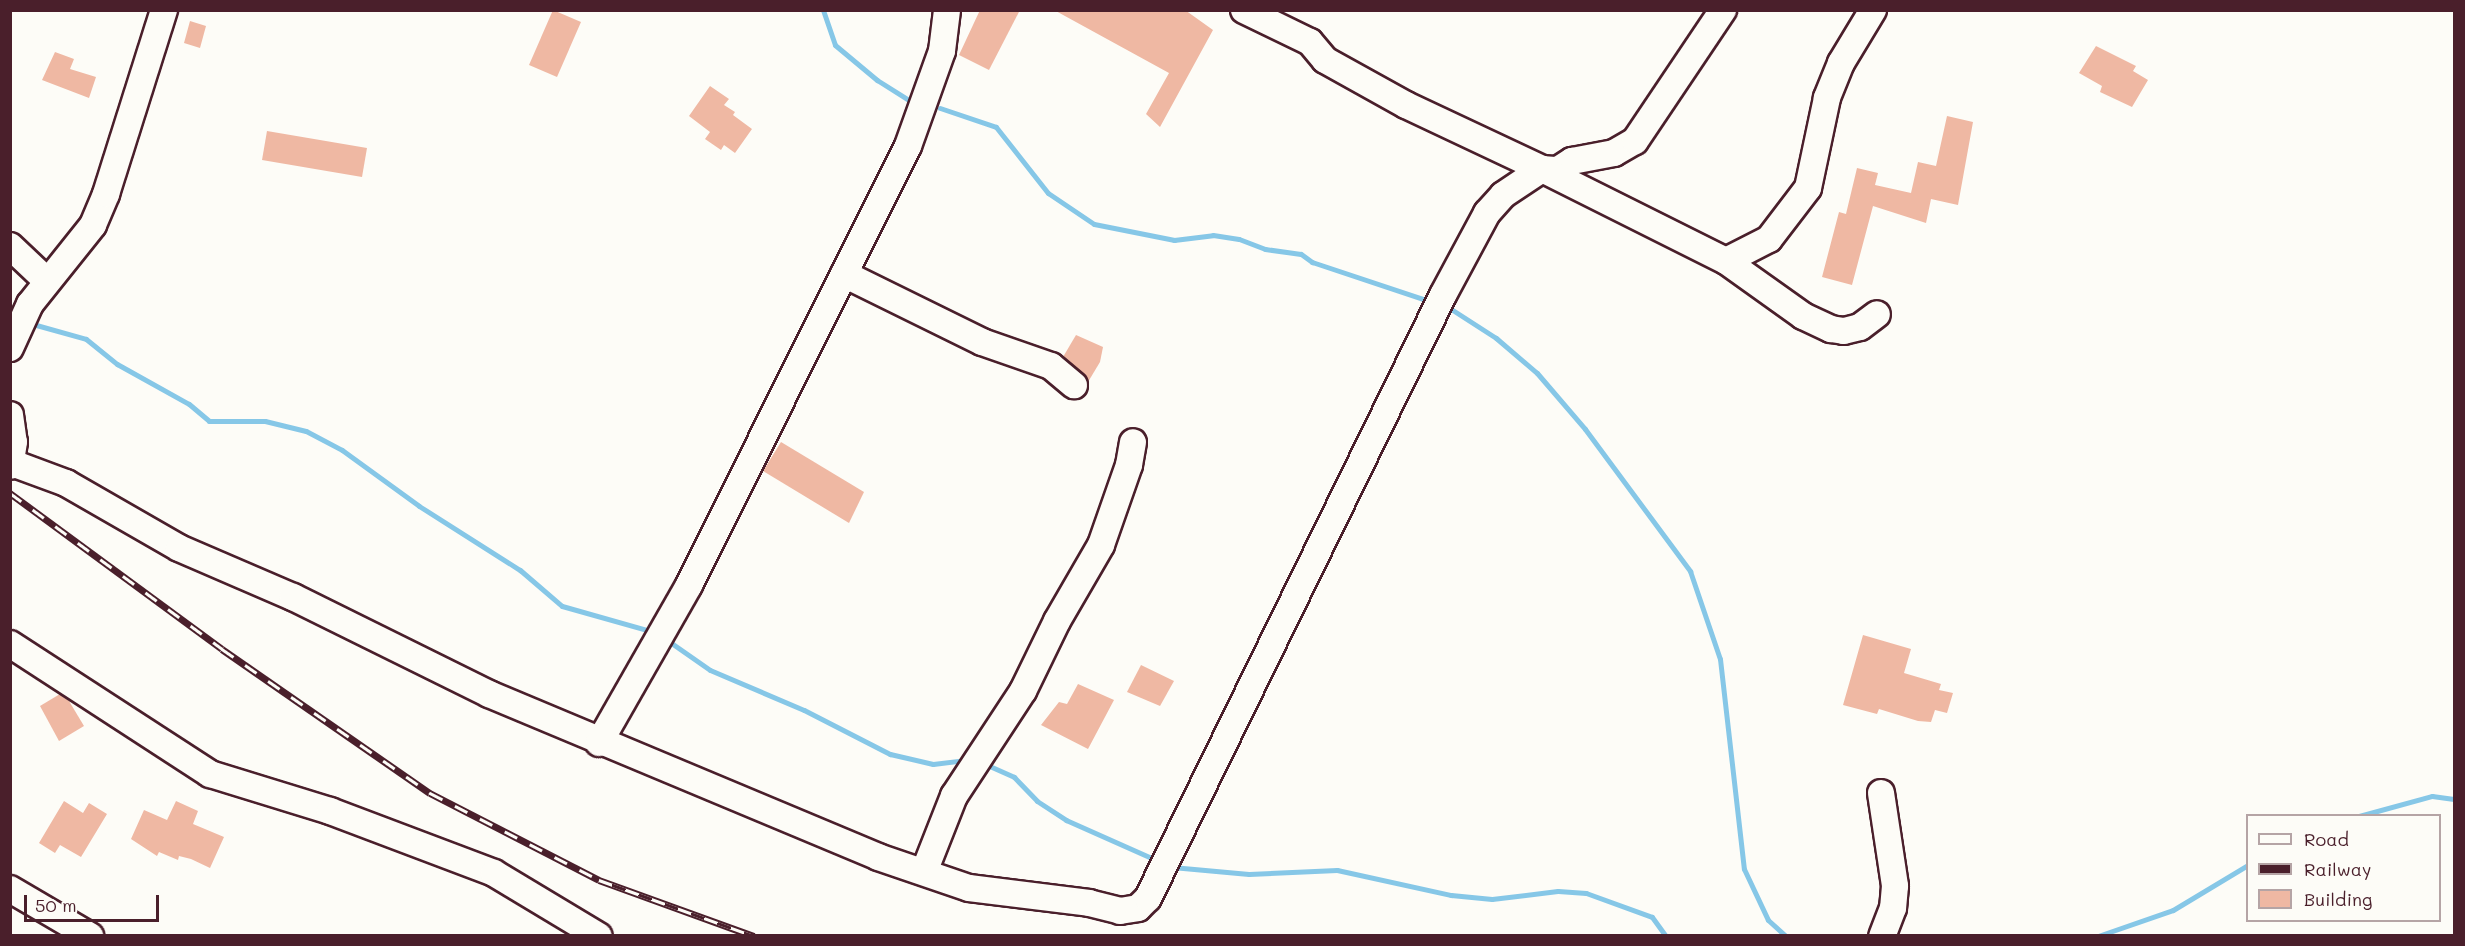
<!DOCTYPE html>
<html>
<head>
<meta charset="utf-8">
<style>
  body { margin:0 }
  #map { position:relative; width:2465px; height:946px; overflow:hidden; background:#fdfcf7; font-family:Mali,sans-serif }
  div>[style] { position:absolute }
  .stream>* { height:5px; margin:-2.5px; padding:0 2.5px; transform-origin:2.5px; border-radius:2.5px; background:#86c7e7 }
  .building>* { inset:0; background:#efb8a3 }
  .roads { filter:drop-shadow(2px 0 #4a1f2b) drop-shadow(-2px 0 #4a1f2b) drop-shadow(0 2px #4a1f2b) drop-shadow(0 -2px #4a1f2b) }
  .minor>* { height:26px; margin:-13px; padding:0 13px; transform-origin:13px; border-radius:13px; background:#fdfcf7 }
  .rail>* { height:7px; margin-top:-3.5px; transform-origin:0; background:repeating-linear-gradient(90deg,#fdfcf7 0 14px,#4a1f2b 0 28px); box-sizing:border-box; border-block:2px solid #4a1f2b }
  span { translate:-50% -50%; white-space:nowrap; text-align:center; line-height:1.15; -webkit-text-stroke:6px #fdfcf7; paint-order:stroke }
  .frame { position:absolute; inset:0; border:12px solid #4a1f2b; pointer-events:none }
  .legend { position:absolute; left:2246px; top:814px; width:195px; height:108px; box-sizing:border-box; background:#fdfcf7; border:2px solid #b5a4a5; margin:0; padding:8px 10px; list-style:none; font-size:18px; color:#4a1f2b }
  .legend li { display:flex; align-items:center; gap:12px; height:30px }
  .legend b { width:30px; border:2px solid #b5a4a5 }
  .scale { position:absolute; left:24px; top:895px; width:135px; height:27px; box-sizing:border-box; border:3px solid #4a1f2b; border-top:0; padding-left:8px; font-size:18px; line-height:21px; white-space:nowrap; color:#4a1f2b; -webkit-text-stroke:4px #fdfcf7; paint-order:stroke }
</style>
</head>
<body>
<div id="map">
  <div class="stream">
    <div style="left:823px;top:10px;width:37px;rotate:71deg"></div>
    <div style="left:835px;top:45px;width:55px;rotate:39.8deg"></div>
    <div style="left:877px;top:80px;width:41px;rotate:32.2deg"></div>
    <div style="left:940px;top:108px;width:59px;rotate:18.7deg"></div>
    <div style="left:996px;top:127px;width:84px;rotate:51.8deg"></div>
    <div style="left:1048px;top:193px;width:55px;rotate:34deg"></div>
    <div style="left:1094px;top:224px;width:82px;rotate:11.3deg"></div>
    <div style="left:1174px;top:240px;width:39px;rotate:-7deg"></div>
    <div style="left:1213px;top:235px;width:26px;rotate:9deg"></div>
    <div style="left:1239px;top:239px;width:28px;rotate:21deg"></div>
    <div style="left:1265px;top:249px;width:36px;rotate:8deg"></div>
    <div style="left:1301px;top:254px;width:14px;rotate:36deg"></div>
    <div style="left:1312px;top:262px;width:123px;rotate:18.4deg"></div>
    <div style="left:1451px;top:309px;width:54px;rotate:32.8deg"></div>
    <div style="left:1496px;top:338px;width:54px;rotate:40.5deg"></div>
    <div style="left:1537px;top:373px;width:74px;rotate:49.4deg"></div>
    <div style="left:1585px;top:429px;width:177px;rotate:53.5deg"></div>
    <div style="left:1690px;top:571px;width:93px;rotate:71.2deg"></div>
    <div style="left:1720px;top:659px;width:211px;rotate:83.5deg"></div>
    <div style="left:1744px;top:869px;width:56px;rotate:64.8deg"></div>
    <div style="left:1768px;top:920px;width:24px;rotate:42deg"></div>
    <div style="left:29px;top:323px;width:59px;rotate:15.7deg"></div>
    <div style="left:86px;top:339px;width:40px;rotate:39deg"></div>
    <div style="left:117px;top:364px;width:82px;rotate:29.1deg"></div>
    <div style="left:189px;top:404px;width:26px;rotate:40deg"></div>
    <div style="left:209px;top:421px;width:56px"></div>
    <div style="left:265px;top:421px;width:42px;rotate:13.7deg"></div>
    <div style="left:306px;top:431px;width:41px;rotate:27.8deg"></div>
    <div style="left:342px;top:450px;width:95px;rotate:36deg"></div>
    <div style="left:419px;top:506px;width:120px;rotate:32.4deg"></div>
    <div style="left:520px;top:570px;width:55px;rotate:40.6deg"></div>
    <div style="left:562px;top:606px;width:96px;rotate:15.8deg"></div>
    <div style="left:667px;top:640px;width:52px;rotate:34.9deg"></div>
    <div style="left:710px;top:670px;width:102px;rotate:23.1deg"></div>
    <div style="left:804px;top:710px;width:97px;rotate:27.1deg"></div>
    <div style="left:890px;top:754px;width:44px;rotate:13.1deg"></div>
    <div style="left:933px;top:764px;width:34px;rotate:-7deg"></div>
    <div style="left:985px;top:764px;width:32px;rotate:24deg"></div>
    <div style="left:1014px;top:777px;width:33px;rotate:46deg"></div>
    <div style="left:1037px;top:801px;width:35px;rotate:33deg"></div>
    <div style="left:1066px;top:820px;width:101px;rotate:24deg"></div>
    <div style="left:2359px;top:816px;width:76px;rotate:-15.3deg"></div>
    <div style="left:2432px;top:796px;width:22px;rotate:8deg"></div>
    <div style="left:1172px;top:867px;width:77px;rotate:5.2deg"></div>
    <div style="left:1249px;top:874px;width:88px;rotate:-2.6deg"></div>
    <div style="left:1337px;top:870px;width:117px;rotate:12.4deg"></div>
    <div style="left:1451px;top:895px;width:41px;rotate:5.6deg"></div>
    <div style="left:1492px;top:899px;width:66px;rotate:-6.9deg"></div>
    <div style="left:1558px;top:891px;width:28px;rotate:4deg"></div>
    <div style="left:1586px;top:893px;width:70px;rotate:20deg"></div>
    <div style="left:1652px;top:917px;width:24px;rotate:54deg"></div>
    <div style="left:2098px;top:936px;width:79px;rotate:-19.1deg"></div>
    <div style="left:2173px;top:910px;width:87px;rotate:-31deg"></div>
  </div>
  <div class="building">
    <div style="clip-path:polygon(553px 10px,581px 22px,557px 77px,529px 65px)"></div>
    <div style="clip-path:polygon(980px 10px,1020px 10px,989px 70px,959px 55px)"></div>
    <div style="clip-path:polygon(1054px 10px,1185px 10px,1213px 30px,1160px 127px,1146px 114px,1169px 73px)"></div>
    <div style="clip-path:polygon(190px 21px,206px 26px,200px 48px,184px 43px)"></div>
    <div style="clip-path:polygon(2096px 46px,2136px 66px,2133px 71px,2148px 80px,2132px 107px,2100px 92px,2102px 86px,2079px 73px)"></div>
    <div style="clip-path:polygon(55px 52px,74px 59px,70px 69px,96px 77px,89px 98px,42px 80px)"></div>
    <div style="clip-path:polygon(710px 86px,729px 99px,724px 105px,735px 112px,733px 115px,752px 129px,735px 153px,724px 145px,721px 150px,705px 139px,710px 132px,689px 116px)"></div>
    <div style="clip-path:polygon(1947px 116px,1973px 122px,1958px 205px,1931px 199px,1926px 223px,1873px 206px,1852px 285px,1822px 277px,1839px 212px,1846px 214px,1857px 168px,1878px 173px,1875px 185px,1911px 193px,1918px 162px,1936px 166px)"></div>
    <div style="clip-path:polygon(267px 131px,367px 148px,362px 177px,262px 160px)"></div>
    <div style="clip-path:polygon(1076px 335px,1103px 347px,1100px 362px,1088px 382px,1063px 357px)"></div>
    <div style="clip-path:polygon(781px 442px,864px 492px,849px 523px,763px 471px)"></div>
    <div style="clip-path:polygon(1863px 635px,1911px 649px,1904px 673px,1941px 684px,1939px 690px,1953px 693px,1947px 713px,1935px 710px,1931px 722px,1918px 721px,1879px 709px,1877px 714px,1843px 705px)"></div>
    <div style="clip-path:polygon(1141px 665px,1174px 681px,1160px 706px,1127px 692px)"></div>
    <div style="clip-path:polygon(1078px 684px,1114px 700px,1088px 749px,1041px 725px,1059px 702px,1067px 704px)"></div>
    <div style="clip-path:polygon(60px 694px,69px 701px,84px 726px,59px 741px,40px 706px)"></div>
    <div style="clip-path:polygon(64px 801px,83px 813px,89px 803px,107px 814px,81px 857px,60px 845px,55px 853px,39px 843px)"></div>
    <div style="clip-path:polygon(176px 801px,198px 811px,193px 824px,224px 837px,210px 868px,191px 859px,179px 856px,178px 860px,159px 852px,157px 856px,131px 839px,144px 810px,167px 820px)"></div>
  </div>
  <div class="roads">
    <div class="minor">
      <div style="left:1244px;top:10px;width:73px;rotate:25.9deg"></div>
      <div style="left:1310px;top:42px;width:23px;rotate:50deg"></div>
      <div style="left:1325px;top:60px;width:93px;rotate:29.1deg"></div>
      <div style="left:1406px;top:105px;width:150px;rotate:25.2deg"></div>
      <div style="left:1542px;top:169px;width:16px;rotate:4deg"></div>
      <div style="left:1558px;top:170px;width:17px;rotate:-33deg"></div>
      <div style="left:1572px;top:161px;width:43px;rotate:-10.8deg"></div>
      <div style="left:1614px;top:153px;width:24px;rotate:-30deg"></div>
      <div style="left:1635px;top:141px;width:158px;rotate:-56.1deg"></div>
      <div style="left:1873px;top:10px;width:62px;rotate:121.1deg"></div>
      <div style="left:1841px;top:63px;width:38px;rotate:112deg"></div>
      <div style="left:1827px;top:98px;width:92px;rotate:101.9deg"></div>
      <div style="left:1808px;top:188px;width:64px;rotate:127.4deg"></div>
      <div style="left:1769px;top:239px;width:48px;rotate:152.9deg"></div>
      <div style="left:1726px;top:261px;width:95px;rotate:35.5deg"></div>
      <div style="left:1803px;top:316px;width:31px;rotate:25deg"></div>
      <div style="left:1831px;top:329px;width:13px;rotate:9deg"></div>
      <div style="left:1844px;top:331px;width:16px;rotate:-14deg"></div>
      <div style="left:1860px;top:327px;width:21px;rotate:-37deg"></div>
      <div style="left:10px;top:246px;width:51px;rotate:43.4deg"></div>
      <div style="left:844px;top:274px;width:154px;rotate:26.2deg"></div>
      <div style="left:982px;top:342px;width:73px;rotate:19.2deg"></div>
      <div style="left:1051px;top:366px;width:30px;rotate:40deg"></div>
      <div style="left:10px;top:348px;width:48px;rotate:-65.6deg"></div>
      <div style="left:30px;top:304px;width:101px;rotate:-51.4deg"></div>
      <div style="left:93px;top:225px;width:34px;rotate:-67deg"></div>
      <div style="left:106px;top:194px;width:193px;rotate:-72.5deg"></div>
      <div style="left:10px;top:415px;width:27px;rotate:82deg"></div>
      <div style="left:14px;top:442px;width:24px;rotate:99deg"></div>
      <div style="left:12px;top:463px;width:58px;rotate:20.3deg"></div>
      <div style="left:66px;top:483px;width:130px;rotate:29.9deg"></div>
      <div style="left:179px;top:548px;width:124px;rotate:23.3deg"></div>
      <div style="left:293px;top:597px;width:219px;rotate:26.3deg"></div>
      <div style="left:489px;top:694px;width:422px;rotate:22.7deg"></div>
      <div style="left:878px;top:857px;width:96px;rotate:18.8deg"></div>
      <div style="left:969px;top:888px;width:121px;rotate:7.1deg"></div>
      <div style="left:1089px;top:903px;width:32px;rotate:14deg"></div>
      <div style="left:1120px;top:911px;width:18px;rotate:-9deg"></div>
      <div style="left:1138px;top:908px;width:14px;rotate:-45deg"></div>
      <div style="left:1148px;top:898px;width:671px;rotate:-63.93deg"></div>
      <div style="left:1443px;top:295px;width:93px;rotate:-61.8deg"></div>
      <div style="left:1487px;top:213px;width:24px;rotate:-48deg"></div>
      <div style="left:1503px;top:195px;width:47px;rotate:-33.7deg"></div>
      <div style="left:1542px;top:169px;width:206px;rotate:26.6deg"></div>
      <div style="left:10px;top:644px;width:239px;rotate:33deg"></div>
      <div style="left:210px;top:774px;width:126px;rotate:17.1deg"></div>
      <div style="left:330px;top:811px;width:175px;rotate:20.7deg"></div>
      <div style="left:494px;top:873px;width:122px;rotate:31deg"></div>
      <div style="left:599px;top:743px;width:182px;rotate:-60.3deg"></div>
      <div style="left:689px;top:585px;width:491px;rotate:-63.5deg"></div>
      <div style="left:908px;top:146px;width:101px;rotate:-70.3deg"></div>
      <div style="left:942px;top:51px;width:41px;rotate:-83deg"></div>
      <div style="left:1881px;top:793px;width:94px;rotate:81.4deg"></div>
      <div style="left:1895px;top:886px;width:22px;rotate:95deg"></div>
      <div style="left:1893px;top:908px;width:30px;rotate:111deg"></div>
      <div style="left:924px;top:872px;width:82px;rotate:-68.5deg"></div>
      <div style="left:954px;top:796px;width:126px;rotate:-56.7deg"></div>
      <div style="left:1023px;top:691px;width:78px;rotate:-64.1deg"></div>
      <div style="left:1057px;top:621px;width:88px;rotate:-59.9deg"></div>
      <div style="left:1101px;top:545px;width:85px;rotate:-70.7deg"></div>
      <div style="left:1129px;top:465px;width:23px;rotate:-80deg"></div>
      <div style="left:10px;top:889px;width:93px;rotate:30.4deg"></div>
    </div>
  </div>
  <div class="rail">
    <div style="left:10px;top:493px;width:263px;rotate:36.3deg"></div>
    <div style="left:222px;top:649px;width:253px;rotate:34.7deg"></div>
    <div style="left:430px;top:793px;width:190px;rotate:27.2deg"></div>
    <div style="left:599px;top:880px;width:165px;rotate:19.9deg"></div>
  </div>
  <div class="frame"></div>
  <ul class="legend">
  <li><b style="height:8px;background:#fdfcf7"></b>Road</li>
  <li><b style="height:8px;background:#4a1f2b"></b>Railway</li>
  <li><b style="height:16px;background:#efb8a3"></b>Building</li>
  </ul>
  <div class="scale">50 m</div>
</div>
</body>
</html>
